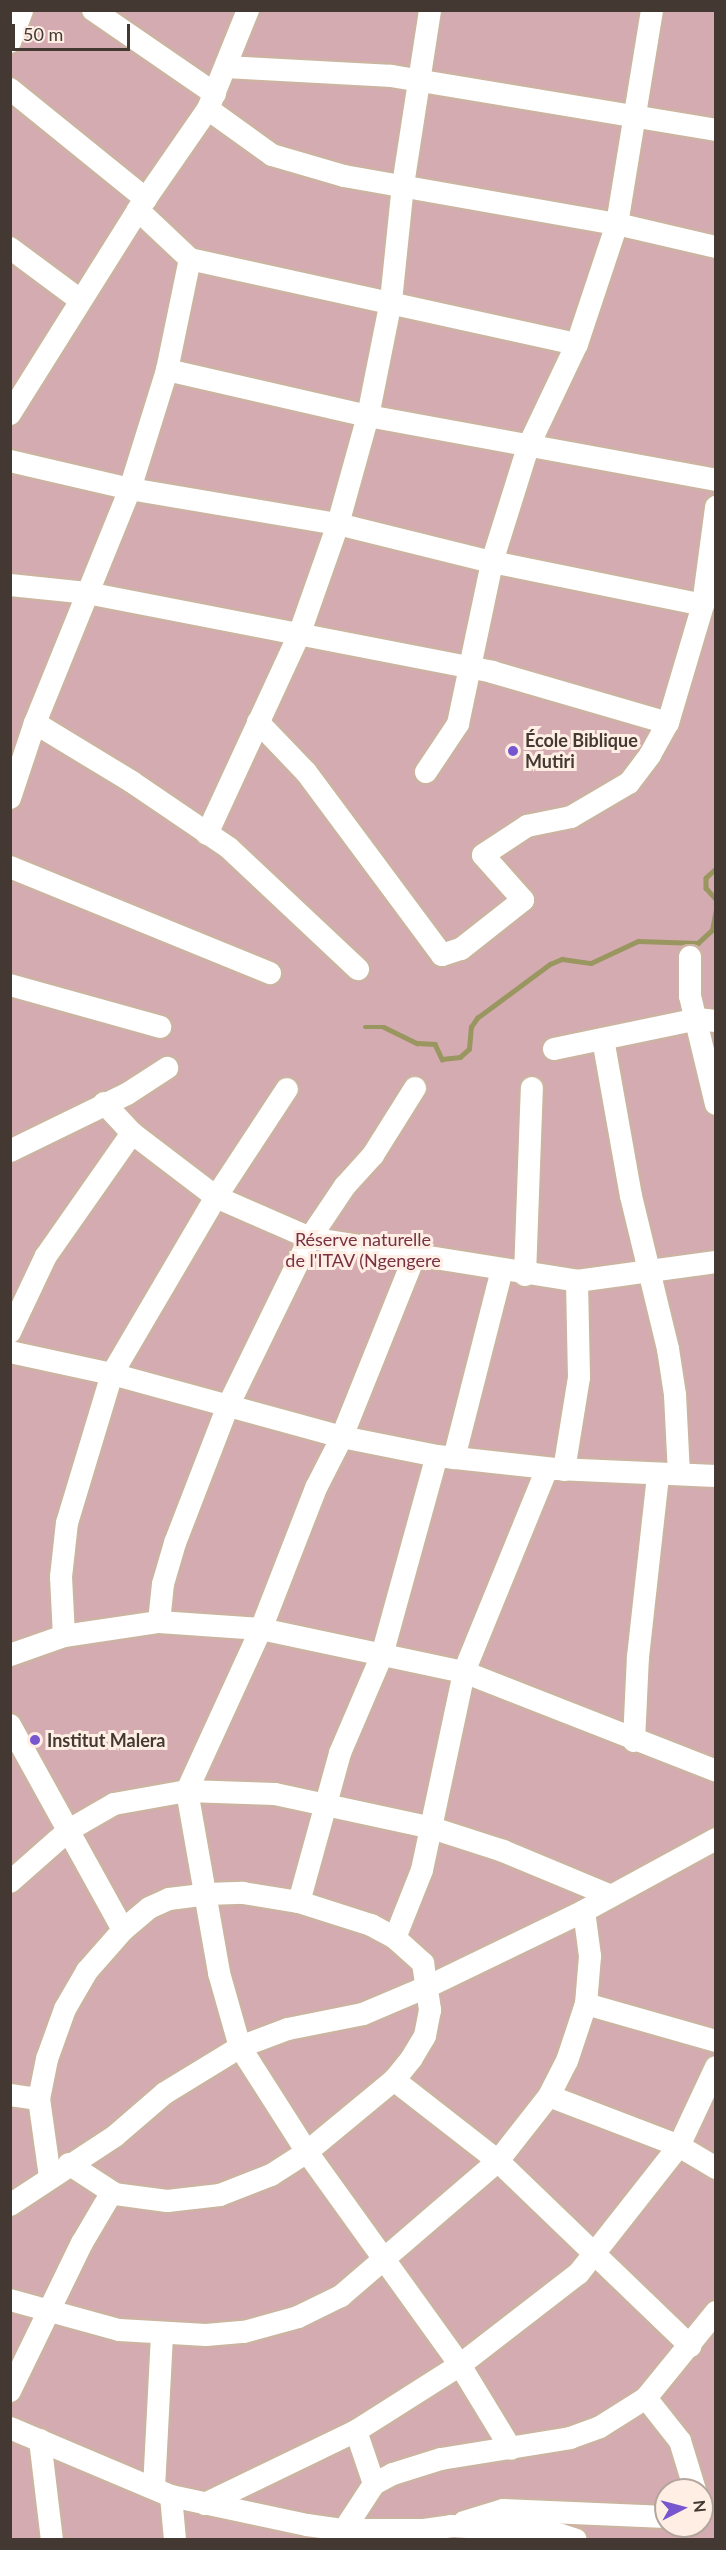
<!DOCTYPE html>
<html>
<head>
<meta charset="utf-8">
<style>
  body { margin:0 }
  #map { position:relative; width:726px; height:2550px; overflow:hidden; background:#f9decd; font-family:Lato,sans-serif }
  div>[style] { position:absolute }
  .green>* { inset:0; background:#d5abb2 }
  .stream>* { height:4.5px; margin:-2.25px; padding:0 2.25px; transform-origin:2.25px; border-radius:2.25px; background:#999660 }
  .roads { filter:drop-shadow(2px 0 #ccb3a2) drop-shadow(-2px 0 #ccb3a2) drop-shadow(0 2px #ccb3a2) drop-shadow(0 -2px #ccb3a2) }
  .minor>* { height:22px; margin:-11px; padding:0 11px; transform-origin:11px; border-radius:11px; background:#fff }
  .dots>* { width:16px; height:16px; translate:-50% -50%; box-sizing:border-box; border:3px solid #feeee4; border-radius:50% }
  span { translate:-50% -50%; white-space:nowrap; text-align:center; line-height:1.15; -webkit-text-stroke:6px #feeee4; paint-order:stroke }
  .poi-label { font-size:18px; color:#433932; font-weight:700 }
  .left { translate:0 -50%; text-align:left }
  .park-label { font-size:18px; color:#793044 }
  .frame { position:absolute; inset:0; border:12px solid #433932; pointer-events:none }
  .north { position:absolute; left:654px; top:2478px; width:60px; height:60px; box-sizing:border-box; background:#feeee4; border:2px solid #b3a69d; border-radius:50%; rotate:84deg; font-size:16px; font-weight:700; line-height:24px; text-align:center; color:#433932 }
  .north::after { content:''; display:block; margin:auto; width:21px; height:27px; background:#7756d0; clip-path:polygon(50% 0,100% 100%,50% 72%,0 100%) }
  .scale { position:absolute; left:12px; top:24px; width:118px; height:27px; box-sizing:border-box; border:3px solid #433932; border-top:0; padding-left:8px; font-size:18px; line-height:21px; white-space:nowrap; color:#433932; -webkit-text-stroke:4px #feeee4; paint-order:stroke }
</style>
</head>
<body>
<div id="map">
  <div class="green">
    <div style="clip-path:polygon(evenodd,11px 11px,715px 11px,715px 2539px,11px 2540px,11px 11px,666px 2490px,702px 2490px,702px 2526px,666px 2526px,666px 2490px)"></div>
  </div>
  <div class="stream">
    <div style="left:716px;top:869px;width:13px;rotate:138deg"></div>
    <div style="left:706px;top:878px;width:10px;rotate:90deg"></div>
    <div style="left:706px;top:888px;width:15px;rotate:48deg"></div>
    <div style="left:365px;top:1027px;width:19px"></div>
    <div style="left:384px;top:1027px;width:37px;rotate:26deg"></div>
    <div style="left:417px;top:1043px;width:18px;rotate:3deg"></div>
    <div style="left:435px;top:1044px;width:17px;rotate:65deg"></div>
    <div style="left:442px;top:1059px;width:18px;rotate:-6deg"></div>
    <div style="left:460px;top:1057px;width:12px;rotate:-42deg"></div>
    <div style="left:469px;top:1049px;width:22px;rotate:-85deg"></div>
    <div style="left:471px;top:1027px;width:11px;rotate:-56deg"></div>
    <div style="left:477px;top:1018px;width:91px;rotate:-36.5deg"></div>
    <div style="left:550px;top:964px;width:13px;rotate:-23deg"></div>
    <div style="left:562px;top:959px;width:29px;rotate:8deg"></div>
    <div style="left:591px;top:963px;width:52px;rotate:-25.1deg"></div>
    <div style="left:638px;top:941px;width:60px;rotate:1.9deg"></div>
    <div style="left:698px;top:943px;width:19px;rotate:-43deg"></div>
    <div style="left:712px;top:930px;width:20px;rotate:-79deg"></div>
  </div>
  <div class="roads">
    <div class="minor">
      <div style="left:93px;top:10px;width:148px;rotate:34.5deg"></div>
      <div style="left:10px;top:42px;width:34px;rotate:-69deg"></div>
      <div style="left:227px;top:67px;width:164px;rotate:3.1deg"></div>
      <div style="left:391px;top:76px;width:329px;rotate:9.4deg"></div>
      <div style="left:10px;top:89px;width:175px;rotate:39deg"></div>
      <div style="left:208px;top:109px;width:79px;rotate:35.7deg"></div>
      <div style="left:272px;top:155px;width:75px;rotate:16.3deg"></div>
      <div style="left:344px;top:176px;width:277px;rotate:10deg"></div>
      <div style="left:617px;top:224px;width:102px;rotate:13.1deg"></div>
      <div style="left:138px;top:210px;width:71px;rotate:43.3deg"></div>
      <div style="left:190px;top:259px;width:396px;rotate:12.4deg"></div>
      <div style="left:10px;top:248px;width:87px;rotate:36.6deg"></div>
      <div style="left:167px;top:370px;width:206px;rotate:12.9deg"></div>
      <div style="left:368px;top:416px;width:354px;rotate:10.4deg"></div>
      <div style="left:10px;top:414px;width:241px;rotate:-57.9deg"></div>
      <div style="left:138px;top:210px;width:123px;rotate:-55.3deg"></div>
      <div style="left:208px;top:109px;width:107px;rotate:-68deg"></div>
      <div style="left:10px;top:461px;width:123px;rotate:13.1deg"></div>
      <div style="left:130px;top:489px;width:211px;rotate:9.6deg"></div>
      <div style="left:338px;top:524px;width:159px;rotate:13.9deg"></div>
      <div style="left:492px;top:562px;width:215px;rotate:11.5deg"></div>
      <div style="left:10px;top:585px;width:77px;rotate:5.9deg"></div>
      <div style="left:87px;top:593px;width:413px;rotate:11deg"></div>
      <div style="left:492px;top:672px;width:183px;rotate:16.2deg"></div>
      <div style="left:258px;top:722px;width:69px;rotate:46.2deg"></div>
      <div style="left:306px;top:772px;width:228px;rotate:53.4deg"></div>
      <div style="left:442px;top:955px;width:20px;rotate:-18deg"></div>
      <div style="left:461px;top:949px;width:79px;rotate:-38.3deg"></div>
      <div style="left:523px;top:900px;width:60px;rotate:-131.6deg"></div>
      <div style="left:483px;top:855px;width:53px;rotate:-33.4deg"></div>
      <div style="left:527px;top:826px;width:45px;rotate:-11.6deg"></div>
      <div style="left:571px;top:817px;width:67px;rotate:-30.4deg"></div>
      <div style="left:629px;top:783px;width:35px;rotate:-53deg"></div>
      <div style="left:650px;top:755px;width:37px;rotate:-61deg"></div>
      <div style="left:668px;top:723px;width:123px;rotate:-73.5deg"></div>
      <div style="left:703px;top:605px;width:99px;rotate:-82.4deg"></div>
      <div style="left:35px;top:723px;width:114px;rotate:31.3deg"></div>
      <div style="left:132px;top:782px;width:117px;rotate:34.2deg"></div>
      <div style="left:229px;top:848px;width:177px;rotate:43.2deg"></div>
      <div style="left:426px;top:772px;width:58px;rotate:-56.3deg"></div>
      <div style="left:458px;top:724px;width:166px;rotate:-78.1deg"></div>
      <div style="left:492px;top:562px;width:121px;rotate:-72.6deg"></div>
      <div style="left:528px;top:447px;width:114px;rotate:-64.6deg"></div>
      <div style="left:577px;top:344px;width:126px;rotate:-71.6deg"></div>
      <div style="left:617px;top:224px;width:217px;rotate:-80.7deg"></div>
      <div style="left:10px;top:798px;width:79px;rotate:-71.6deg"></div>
      <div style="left:35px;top:723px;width:253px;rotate:-67.9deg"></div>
      <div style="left:130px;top:489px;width:125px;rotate:-72.7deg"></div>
      <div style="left:167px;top:370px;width:113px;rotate:-78.3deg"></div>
      <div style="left:207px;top:834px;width:219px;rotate:-65.2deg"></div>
      <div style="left:299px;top:635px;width:118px;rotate:-70.6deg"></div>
      <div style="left:338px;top:524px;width:112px;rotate:-74.5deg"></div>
      <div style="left:368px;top:416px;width:117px;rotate:-78.7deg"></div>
      <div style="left:391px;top:301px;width:117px;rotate:-84.1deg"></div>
      <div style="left:403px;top:185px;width:177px;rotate:-81.2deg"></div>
      <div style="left:10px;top:867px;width:281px;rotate:22.2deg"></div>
      <div style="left:690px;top:957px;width:39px;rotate:90deg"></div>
      <div style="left:690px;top:996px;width:111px;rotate:76.5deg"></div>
      <div style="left:10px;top:985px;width:156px;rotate:15.6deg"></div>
      <div style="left:603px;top:1039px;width:159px;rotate:79.9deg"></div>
      <div style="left:631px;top:1196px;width:157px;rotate:76.4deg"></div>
      <div style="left:668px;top:1349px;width:47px;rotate:81.3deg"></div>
      <div style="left:675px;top:1395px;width:79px;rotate:87.1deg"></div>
      <div style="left:554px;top:1049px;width:146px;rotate:-11.8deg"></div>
      <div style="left:697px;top:1019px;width:19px;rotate:6deg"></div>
      <div style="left:104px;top:1103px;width:41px;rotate:47deg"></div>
      <div style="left:132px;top:1133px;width:106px;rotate:37.3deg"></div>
      <div style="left:216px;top:1197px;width:103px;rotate:23.6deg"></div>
      <div style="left:310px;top:1238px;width:270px;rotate:9.1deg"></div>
      <div style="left:577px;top:1281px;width:140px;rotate:-7.8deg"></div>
      <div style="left:10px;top:1151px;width:130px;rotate:-26deg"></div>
      <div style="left:127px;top:1094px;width:48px;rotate:-33deg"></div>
      <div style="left:415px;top:1255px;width:196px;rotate:111.9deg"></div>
      <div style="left:342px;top:1437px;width:57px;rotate:117deg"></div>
      <div style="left:316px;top:1488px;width:151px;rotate:111.3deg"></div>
      <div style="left:261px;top:1629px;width:178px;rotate:114.6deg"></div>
      <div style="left:187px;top:1791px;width:185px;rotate:80deg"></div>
      <div style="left:219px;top:1973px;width:77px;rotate:74.2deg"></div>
      <div style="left:240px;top:2047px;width:125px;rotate:57.5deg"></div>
      <div style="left:307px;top:2152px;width:262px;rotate:54.3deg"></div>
      <div style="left:460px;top:2365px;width:98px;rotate:58.7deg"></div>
      <div style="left:525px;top:1275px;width:187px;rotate:-87.9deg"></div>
      <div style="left:10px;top:1332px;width:84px;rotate:-64.7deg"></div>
      <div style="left:46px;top:1256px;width:150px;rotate:-55deg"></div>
      <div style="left:10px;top:1352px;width:104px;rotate:12.2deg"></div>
      <div style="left:112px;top:1374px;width:238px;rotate:15.3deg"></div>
      <div style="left:342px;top:1437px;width:97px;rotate:11.3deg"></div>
      <div style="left:437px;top:1456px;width:121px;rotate:6.2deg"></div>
      <div style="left:557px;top:1469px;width:159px;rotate:2.5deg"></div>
      <div style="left:454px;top:1458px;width:194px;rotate:-75.7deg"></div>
      <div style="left:564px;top:1470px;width:94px;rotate:-80.8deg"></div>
      <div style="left:579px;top:1377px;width:96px;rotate:-91.2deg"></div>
      <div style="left:159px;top:1622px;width:38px;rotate:-84deg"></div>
      <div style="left:163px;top:1584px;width:43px;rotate:-73.7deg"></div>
      <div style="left:175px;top:1543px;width:147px;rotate:-68.9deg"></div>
      <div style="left:228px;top:1406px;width:187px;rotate:-64deg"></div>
      <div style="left:310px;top:1238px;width:63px;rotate:-56.1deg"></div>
      <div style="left:345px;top:1186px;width:42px;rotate:-47.9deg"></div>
      <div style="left:373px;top:1155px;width:79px;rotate:-57.9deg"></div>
      <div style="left:64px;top:1636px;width:59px;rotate:-92.9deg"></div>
      <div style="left:61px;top:1577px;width:54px;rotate:-83.7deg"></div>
      <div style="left:67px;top:1523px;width:156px;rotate:-73.2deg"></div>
      <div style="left:112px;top:1374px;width:205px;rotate:-59.6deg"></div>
      <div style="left:216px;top:1197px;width:129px;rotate:-56.7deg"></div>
      <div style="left:10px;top:1655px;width:57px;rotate:-19.4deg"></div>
      <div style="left:64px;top:1636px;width:96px;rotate:-8.4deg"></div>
      <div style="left:159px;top:1622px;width:102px;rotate:3.9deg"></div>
      <div style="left:261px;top:1629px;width:208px;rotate:12deg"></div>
      <div style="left:464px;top:1672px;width:271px;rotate:21.4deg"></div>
      <div style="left:10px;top:1725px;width:234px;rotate:61.1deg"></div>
      <div style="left:634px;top:1741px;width:84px;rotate:-87.3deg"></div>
      <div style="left:638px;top:1657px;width:183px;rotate:-83.7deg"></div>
      <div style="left:10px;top:1882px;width:79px;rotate:-41.4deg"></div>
      <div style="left:69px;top:1830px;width:52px;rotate:-30deg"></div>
      <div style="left:114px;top:1804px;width:74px;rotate:-10.1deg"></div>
      <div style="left:187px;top:1791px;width:88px;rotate:2deg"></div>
      <div style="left:275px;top:1794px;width:161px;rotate:12.2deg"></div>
      <div style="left:432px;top:1828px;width:75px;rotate:17.9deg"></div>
      <div style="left:503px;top:1851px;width:117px;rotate:22.6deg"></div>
      <div style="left:299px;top:1902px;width:155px;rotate:-74.6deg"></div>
      <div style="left:340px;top:1753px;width:107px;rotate:-66.8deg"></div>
      <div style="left:382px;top:1655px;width:206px;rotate:-74.6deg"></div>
      <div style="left:395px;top:1938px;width:73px;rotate:-68.3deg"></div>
      <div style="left:422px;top:1870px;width:202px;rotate:-78deg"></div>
      <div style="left:464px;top:1672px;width:219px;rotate:-67.8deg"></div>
      <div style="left:586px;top:2004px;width:135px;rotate:15.9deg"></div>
      <div style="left:394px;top:2080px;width:132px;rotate:37.9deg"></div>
      <div style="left:498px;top:2161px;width:267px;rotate:43.9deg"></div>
      <div style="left:10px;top:2095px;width:29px;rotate:8deg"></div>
      <div style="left:549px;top:2096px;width:139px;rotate:21deg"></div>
      <div style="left:679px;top:2146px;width:43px;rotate:30.7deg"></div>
      <div style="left:50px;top:2177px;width:79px;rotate:-98deg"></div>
      <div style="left:39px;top:2099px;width:41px;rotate:-78.7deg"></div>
      <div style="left:47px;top:2059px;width:53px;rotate:-70.2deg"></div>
      <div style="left:65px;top:2009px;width:44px;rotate:-59.9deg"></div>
      <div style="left:87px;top:1971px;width:55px;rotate:-48.7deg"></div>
      <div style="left:123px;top:1930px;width:34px;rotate:-40deg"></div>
      <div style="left:149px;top:1908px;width:22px;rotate:-24deg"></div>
      <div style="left:169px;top:1899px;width:38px;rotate:-7deg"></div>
      <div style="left:207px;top:1894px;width:36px;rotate:-2deg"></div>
      <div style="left:243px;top:1893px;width:57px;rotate:9.1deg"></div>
      <div style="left:299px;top:1902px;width:76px;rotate:17.7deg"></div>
      <div style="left:371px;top:1925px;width:27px;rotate:28deg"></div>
      <div style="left:395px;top:1938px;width:38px;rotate:42deg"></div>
      <div style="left:423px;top:1963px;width:48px;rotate:81.5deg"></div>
      <div style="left:430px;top:2010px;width:26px;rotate:101deg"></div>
      <div style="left:425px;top:2036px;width:26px;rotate:121deg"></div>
      <div style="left:412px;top:2058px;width:28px;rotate:129deg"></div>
      <div style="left:394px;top:2080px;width:113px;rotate:140.4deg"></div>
      <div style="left:307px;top:2152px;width:43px;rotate:147.4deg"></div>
      <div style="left:271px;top:2175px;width:55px;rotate:158.6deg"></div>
      <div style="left:220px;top:2195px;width:53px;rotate:173.5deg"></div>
      <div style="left:167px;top:2201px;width:52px;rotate:-172.3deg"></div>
      <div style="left:115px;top:2194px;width:55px;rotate:-146.9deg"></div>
      <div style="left:10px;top:2205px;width:126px;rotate:-33.3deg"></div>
      <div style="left:115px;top:2136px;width:66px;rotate:-40.7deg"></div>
      <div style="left:165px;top:2093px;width:88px;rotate:-31.5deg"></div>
      <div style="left:240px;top:2047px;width:51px;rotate:-20.6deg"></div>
      <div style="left:288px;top:2029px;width:76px;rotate:-11.3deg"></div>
      <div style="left:363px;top:2014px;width:72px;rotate:-23deg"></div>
      <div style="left:429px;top:1986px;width:172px;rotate:-25.8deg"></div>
      <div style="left:584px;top:1911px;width:150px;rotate:-28.6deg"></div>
      <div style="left:10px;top:2300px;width:113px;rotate:15.4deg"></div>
      <div style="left:119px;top:2330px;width:87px;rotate:3.3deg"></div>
      <div style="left:206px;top:2335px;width:38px;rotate:-5deg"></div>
      <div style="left:244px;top:2332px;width:56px;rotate:-15.5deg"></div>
      <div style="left:298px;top:2317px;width:48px;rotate:-26deg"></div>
      <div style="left:341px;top:2296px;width:207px;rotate:-40.7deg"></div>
      <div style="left:498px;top:2161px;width:83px;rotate:-51.9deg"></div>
      <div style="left:549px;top:2096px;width:39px;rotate:-63deg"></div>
      <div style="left:567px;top:2061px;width:60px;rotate:-71.6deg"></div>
      <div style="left:586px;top:2004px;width:48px;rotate:-85.2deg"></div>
      <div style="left:590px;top:1956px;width:45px;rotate:-97.6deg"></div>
      <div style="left:10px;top:2391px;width:165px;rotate:-64.1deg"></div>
      <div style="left:82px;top:2243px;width:59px;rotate:-59.5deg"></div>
      <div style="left:646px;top:2398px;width:55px;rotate:51.7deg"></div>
      <div style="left:680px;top:2441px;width:51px;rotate:73deg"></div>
      <div style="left:10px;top:2428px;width:175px;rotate:22.9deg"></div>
      <div style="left:171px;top:2496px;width:139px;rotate:12deg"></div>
      <div style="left:307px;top:2525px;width:37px;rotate:8deg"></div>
      <div style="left:344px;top:2530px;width:80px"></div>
      <div style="left:424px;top:2530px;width:27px;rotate:-8deg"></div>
      <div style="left:451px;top:2526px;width:101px;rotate:3.4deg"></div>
      <div style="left:552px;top:2532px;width:25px;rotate:18deg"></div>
      <div style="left:356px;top:2431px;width:56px;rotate:71.2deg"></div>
      <div style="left:40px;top:2440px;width:101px;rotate:83.2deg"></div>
      <div style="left:154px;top:2488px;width:153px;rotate:-87deg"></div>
      <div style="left:171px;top:2496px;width:44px;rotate:84.8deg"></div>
      <div style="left:205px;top:2504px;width:168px;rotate:-25.8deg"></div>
      <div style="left:356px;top:2431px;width:123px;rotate:-32.4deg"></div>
      <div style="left:460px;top:2365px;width:150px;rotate:-37.7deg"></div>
      <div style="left:579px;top:2273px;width:162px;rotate:-51.8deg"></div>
      <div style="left:679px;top:2146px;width:87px;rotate:-64.9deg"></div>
      <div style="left:464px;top:2522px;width:41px;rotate:-17.1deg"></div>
      <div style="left:503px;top:2510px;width:163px;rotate:2.5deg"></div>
      <div style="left:344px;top:2530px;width:55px;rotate:-56.9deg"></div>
      <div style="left:374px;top:2484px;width:21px;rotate:-28deg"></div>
      <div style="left:393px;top:2474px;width:50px;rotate:-17.4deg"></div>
      <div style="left:441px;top:2459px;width:131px;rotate:-9.2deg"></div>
      <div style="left:570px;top:2438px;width:32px;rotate:-20deg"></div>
      <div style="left:600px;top:2427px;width:54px;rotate:-32.2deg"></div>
      <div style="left:646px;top:2398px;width:111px;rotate:-50.9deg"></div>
    </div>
  </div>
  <div class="dots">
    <div style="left:513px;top:751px;background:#7756d0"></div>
    <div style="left:35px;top:1740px;background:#7756d0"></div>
  </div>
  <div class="poi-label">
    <span class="left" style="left:525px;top:751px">École Biblique<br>Mutiri</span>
    <span class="left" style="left:47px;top:1740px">Institut Malera</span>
  </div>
  <div class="park-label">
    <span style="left:363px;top:1250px">Réserve naturelle<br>de l'ITAV (Ngengere</span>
  </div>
  <div class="frame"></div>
  <div class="north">N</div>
  <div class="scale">50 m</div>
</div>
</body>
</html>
